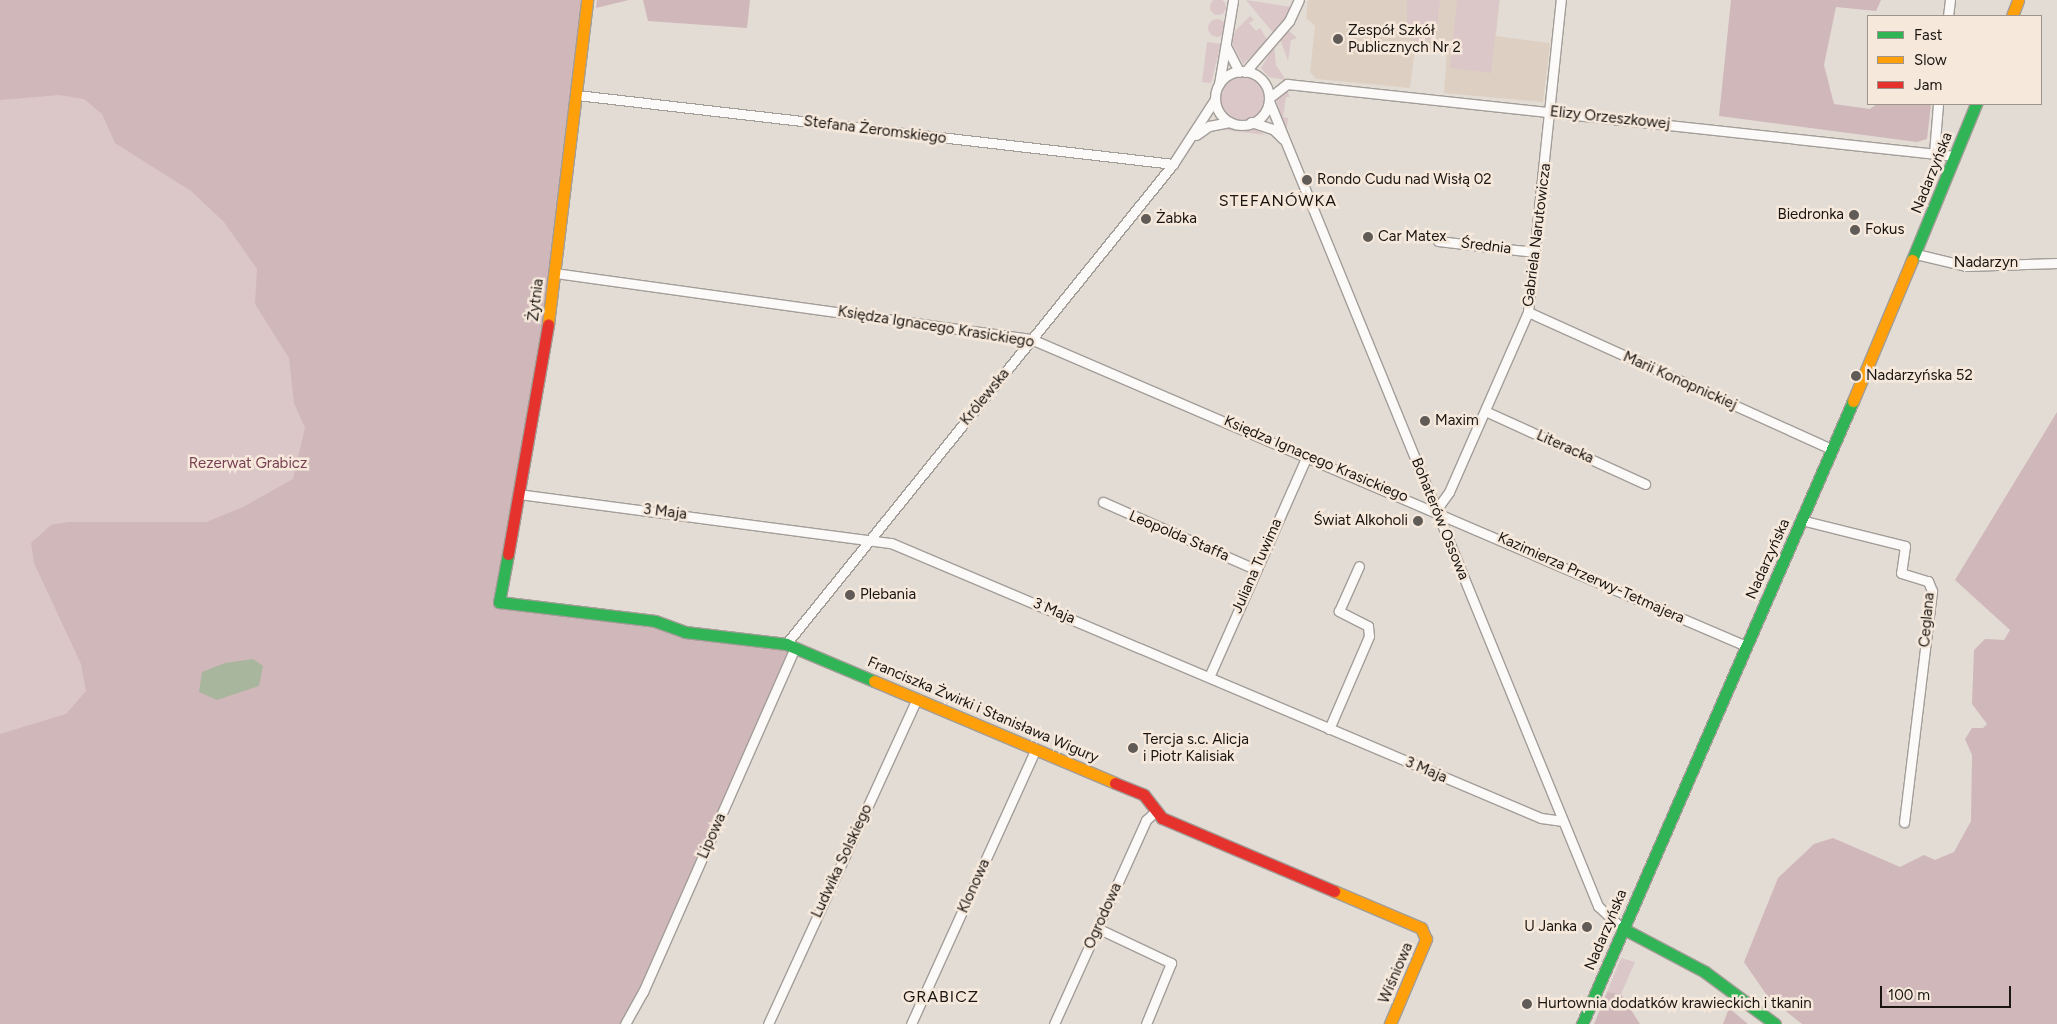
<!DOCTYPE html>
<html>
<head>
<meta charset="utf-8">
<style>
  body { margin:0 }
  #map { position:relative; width:2057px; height:1024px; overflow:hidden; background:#e3dcd5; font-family:Figtree,sans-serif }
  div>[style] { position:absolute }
  .built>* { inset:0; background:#ddd0c3 }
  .green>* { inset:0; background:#dbc6c8 }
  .round { border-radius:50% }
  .forest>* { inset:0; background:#d0b7ba }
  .water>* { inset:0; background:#a9b69e }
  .roads { filter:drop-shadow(1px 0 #a39d98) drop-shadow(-1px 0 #a39d98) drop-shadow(0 1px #a39d98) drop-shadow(0 -1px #a39d98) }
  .street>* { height:9px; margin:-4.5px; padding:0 4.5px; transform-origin:4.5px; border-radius:4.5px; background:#fbfaf9 }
  .street>.ring { margin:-4.5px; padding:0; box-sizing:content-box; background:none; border:9px solid #fbfaf9; border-radius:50% }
  .fast>* { height:11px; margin:-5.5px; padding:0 5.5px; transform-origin:5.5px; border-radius:5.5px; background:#30b455 }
  .slow>* { height:11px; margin:-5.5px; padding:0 5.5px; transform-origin:5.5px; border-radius:5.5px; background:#ff9f0a }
  .jam>* { height:11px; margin:-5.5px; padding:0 5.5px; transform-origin:5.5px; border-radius:5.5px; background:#e5322d }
  .dots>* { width:14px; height:14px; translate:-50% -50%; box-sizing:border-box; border:2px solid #f6e9dc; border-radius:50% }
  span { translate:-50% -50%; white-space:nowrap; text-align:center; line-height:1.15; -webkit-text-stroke:5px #f6e9dc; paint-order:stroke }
  .poi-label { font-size:15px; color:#1a1511 }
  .left { translate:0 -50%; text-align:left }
  .right { translate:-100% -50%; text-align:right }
  .street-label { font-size:15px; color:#1a1511 }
  .park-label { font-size:15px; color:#794154 }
  .neighbourhood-label { font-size:16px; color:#1a1511; letter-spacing:1px }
  .legend { position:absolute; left:1867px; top:15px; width:175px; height:90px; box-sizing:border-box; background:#f6e9dc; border:1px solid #9e948b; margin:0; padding:6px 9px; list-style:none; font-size:15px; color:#1a1511 }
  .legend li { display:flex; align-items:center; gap:10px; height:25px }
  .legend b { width:25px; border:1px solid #9e948b }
  .scale { position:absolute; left:1880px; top:986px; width:131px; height:22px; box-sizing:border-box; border:2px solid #1a1511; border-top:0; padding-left:6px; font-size:15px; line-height:18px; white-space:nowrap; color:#1a1511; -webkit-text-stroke:4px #f6e9dc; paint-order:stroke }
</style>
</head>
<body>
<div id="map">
  <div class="built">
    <div style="clip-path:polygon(1308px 0,1500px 0,1496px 36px,1550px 43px,1543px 102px,1444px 93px,1447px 52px,1415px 49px,1410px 88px,1316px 79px,1310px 72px,1315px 26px,1306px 18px)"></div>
  </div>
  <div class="green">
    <div class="round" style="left:1210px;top:-1px;width:16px;height:16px"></div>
    <div style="clip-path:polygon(1246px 0,1291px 7px,1296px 0,1292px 11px,1274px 34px)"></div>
    <div style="clip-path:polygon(1407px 0,1440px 0,1435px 44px,1432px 38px,1419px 43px,1407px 35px)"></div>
    <div style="clip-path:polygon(1457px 0,1499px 0,1491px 73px,1450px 68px)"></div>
    <div style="clip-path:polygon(1250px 16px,1254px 20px,1249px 23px,1256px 31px,1260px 28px,1268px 41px,1243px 64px,1232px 43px,1235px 31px)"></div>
    <div class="round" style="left:1208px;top:19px;width:18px;height:18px"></div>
    <div style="clip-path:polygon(1289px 31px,1297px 38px,1291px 40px,1288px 61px,1280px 39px)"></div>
    <div style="clip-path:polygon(1207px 42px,1221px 44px,1211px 83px,1202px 82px)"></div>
    <div style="clip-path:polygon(1274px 46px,1276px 65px,1286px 80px,1269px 77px,1261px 68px)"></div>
    <div style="clip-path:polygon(0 52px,177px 93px,495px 605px,0 734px)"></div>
    <div class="round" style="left:1218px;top:75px;width:46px;height:46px"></div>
    <div style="clip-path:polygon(1286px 89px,1290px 97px,1286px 97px,1283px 117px,1288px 118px,1286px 134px,1276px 99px)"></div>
    <div style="clip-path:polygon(1217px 126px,1257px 130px,1265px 135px,1218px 129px,1198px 138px)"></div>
    <div style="clip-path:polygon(1621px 958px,1635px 962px,1621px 994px,1607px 992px)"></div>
  </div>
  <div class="forest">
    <div style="clip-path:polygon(0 0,585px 0,544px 330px,494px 603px,650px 624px,663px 630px,790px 649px,625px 1024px,0 1024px,0 734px,66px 714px,86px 691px,81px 664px,34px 563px,31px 543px,51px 525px,68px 522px,206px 522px,241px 508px,293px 479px,305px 428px,294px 403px,289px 358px,255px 304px,257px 269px,224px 222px,191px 191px,115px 143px,102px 114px,84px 99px,59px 95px,0 100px)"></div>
    <div style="clip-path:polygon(597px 0,629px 0,596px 8px)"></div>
    <div style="clip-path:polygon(643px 0,750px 0,747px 28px,648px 21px)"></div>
    <div style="clip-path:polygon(1731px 0,1881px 0,1876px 11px,1836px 7px,1824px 65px,1834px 104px,1870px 109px,1877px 104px,1931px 104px,1927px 139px,1917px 142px,1719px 116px)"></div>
    <div style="clip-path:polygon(2057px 412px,2057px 1024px,1802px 1024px,1768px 997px,1744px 962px,1778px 878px,1814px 844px,1833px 838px,1900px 867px,1924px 855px,1935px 860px,1954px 852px,1971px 821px,1972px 755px,1965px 739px,1972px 728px,1983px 728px,1987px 724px,1972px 704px,1974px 650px,1985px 639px,2004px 640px,2010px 630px,1955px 580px)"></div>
    <div style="clip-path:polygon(1607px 992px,1621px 994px,1640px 1024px,1594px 1024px)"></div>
    <div style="clip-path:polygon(1729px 1008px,1748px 1024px,1723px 1024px)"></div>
  </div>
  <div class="water">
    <div style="clip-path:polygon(253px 659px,263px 666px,259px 686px,217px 700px,199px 692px,202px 672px,225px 663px)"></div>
  </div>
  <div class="roads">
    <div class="street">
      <div style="left:1948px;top:16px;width:16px;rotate:-83deg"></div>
      <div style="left:1226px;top:46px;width:29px;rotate:63deg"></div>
      <div class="ring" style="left:1215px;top:71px;width:45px;height:45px"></div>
      <div style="left:1245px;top:72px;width:67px;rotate:-49.2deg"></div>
      <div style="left:1289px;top:21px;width:23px;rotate:-65deg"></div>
      <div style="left:1219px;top:84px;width:85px;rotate:-80.5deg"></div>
      <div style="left:577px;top:95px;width:600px;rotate:6.6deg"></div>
      <div style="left:1269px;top:98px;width:23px;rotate:-38deg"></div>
      <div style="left:1287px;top:84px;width:672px;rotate:6.15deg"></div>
      <div style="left:1269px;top:101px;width:870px;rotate:67.77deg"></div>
      <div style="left:1598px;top:906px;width:33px;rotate:43deg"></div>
      <div style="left:1251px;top:122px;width:23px;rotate:18deg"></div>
      <div style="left:1273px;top:129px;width:14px;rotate:45deg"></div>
      <div style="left:1196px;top:135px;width:16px;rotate:-35deg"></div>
      <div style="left:1209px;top:126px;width:21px;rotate:-11deg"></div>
      <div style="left:1934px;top:153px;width:49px;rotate:-85.3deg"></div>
      <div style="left:1438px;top:241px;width:98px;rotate:6.5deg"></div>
      <div style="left:1916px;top:254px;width:51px;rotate:13.5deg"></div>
      <div style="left:1966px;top:266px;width:91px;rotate:-1.9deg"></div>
      <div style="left:555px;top:273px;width:481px;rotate:7.9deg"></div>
      <div style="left:1031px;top:339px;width:778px;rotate:23.24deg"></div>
      <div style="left:1528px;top:312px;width:333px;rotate:24.3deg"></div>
      <div style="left:1485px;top:411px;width:176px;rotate:24.5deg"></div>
      <div style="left:518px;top:494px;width:376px;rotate:7.5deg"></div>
      <div style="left:891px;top:543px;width:706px;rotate:22.93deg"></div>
      <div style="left:1541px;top:818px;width:22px;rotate:8deg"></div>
      <div style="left:1103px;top:502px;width:166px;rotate:23.8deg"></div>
      <div style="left:1436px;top:510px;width:22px;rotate:-54deg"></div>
      <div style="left:1449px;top:492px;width:197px;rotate:-66.3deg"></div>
      <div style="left:1528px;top:312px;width:314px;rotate:-84deg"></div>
      <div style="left:1801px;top:520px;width:107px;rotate:14deg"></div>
      <div style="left:1905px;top:546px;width:27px;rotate:98deg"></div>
      <div style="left:1901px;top:573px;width:28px;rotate:17deg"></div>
      <div style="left:1928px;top:581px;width:11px;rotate:68deg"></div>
      <div style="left:1932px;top:591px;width:233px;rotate:96.9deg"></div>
      <div style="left:786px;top:644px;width:617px;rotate:-51.12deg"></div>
      <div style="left:1173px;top:164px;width:77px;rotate:-57.1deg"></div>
      <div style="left:1209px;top:677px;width:242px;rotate:-66.1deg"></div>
      <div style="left:1329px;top:729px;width:101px;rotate:-66.7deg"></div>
      <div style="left:1369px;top:636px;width:10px;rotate:-96deg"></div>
      <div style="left:1368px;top:626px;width:33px;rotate:-153deg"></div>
      <div style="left:1339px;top:611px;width:49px;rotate:-66deg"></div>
      <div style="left:1097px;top:928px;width:82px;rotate:25.3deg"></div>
      <div style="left:1171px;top:963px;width:66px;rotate:112.3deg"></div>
      <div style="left:625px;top:1024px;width:37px;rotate:-61deg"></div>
      <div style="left:643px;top:992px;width:377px;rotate:-66.2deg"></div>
      <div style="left:768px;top:1024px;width:358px;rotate:-65.4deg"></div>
      <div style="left:911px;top:1024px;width:302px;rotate:-65.6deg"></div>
      <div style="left:1054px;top:1024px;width:224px;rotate:-65.7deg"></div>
      <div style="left:1146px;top:820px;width:13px;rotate:-42deg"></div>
    </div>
    <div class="fast">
      <div style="left:1912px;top:260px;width:169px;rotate:-67.7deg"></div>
      <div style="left:508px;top:554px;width:49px;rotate:100.6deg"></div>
      <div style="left:499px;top:602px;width:157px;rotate:6.9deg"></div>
      <div style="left:655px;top:621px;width:32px;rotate:20deg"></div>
      <div style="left:685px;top:632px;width:102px;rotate:6.8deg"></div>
      <div style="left:786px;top:644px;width:95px;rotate:22.8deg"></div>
      <div style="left:1622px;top:928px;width:94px;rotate:27.9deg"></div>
      <div style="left:1705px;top:972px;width:87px;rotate:36.6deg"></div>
      <div style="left:1582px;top:1024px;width:679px;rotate:-66.49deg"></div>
    </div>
    <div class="slow">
      <div style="left:2012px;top:16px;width:17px;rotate:-69deg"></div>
      <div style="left:548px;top:324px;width:326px;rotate:-83.1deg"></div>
      <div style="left:1853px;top:401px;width:153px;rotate:-67.3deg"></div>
      <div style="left:874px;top:681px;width:262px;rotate:22.9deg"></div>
      <div style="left:1334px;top:891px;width:95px;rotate:23deg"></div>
      <div style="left:1421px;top:928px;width:12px;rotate:66deg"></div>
      <div style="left:1426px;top:939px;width:92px;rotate:113deg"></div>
    </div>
    <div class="jam">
      <div style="left:508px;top:554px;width:233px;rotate:-80.1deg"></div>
      <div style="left:1115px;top:783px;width:31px;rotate:22deg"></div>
      <div style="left:1144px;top:795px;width:29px;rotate:52deg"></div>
      <div style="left:1162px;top:818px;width:187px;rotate:23deg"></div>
    </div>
  </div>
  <div class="dots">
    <div style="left:1338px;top:39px;background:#605b56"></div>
    <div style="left:1307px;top:180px;background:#605b56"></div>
    <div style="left:1854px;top:215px;background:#605b56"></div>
    <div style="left:1146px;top:219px;background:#605b56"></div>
    <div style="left:1855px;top:230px;background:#605b56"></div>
    <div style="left:1368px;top:237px;background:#605b56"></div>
    <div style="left:1856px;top:376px;background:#605b56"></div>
    <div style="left:1425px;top:421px;background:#605b56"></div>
    <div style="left:1418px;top:521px;background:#605b56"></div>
    <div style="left:850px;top:595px;background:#605b56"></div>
    <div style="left:1133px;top:748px;background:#605b56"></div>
    <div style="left:1587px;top:927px;background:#605b56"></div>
    <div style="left:1527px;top:1004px;background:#605b56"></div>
  </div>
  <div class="poi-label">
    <span class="left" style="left:1348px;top:39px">Zespół Szkół<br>Publicznych Nr 2</span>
    <span class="left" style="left:1317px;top:180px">Rondo Cudu nad Wisłą 02</span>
    <span class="right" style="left:1844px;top:215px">Biedronka</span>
    <span class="left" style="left:1156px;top:219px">Żabka</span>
    <span class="left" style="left:1865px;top:230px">Fokus</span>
    <span class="left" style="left:1378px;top:237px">Car Matex</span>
    <span class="left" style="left:1866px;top:376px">Nadarzyńska 52</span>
    <span class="left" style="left:1435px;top:421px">Maxim</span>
    <span class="right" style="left:1408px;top:521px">Świat Alkoholi</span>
    <span class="left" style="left:860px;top:595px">Plebania</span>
    <span class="left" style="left:1143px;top:748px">Tercja s.c. Alicja<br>i Piotr Kalisiak</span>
    <span class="right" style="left:1577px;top:927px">U Janka</span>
    <span class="left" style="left:1537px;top:1004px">Hurtownia dodatków krawieckich i tkanin</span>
  </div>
  <div class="street-label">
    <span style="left:1610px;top:118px;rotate:6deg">Elizy Orzeszkowej</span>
    <span style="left:875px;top:130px;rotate:7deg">Stefana Żeromskiego</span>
    <span style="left:1932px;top:173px;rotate:-68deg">Nadarzyńska</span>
    <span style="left:1537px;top:235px;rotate:-83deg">Gabriela Narutowicza</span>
    <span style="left:1486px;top:246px;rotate:7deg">Średnia</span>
    <span style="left:1986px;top:263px">Nadarzyn</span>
    <span style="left:536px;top:300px;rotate:-83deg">Żytnia</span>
    <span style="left:936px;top:327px;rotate:9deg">Księdza Ignacego Krasickiego</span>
    <span style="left:1680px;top:381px;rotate:24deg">Marii Konopnickiej</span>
    <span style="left:985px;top:397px;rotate:-51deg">Królewska</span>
    <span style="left:1565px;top:447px;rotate:24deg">Literacka</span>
    <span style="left:1316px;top:459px;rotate:23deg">Księdza Ignacego Krasickiego</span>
    <span style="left:665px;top:512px;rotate:7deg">3 Maja</span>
    <span style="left:1440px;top:519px;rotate:68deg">Bohaterów Ossowa</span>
    <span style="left:1179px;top:536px;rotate:23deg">Leopolda Staffa</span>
    <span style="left:1768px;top:559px;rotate:-66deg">Nadarzyńska</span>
    <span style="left:1257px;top:566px;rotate:-66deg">Juliana Tuwima</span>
    <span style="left:1591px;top:578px;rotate:24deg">Kazimierza Przerwy-Tetmajera</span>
    <span style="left:1054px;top:611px;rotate:23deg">3 Maja</span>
    <span style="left:1927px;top:620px;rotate:-85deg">Ceglana</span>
    <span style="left:983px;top:710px;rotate:23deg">Franciszka Żwirki i Stanisława Wigury</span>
    <span style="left:1426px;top:770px;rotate:23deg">3 Maja</span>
    <span style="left:712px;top:836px;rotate:-66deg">Lipowa</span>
    <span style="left:842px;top:861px;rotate:-65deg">Ludwika Solskiego</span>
    <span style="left:974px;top:886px;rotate:-66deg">Klonowa</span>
    <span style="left:1103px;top:916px;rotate:-66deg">Ogrodowa</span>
    <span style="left:1606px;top:930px;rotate:-67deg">Nadarzyńska</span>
    <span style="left:1396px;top:973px;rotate:-67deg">Wiśniowa</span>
  </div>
  <div class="park-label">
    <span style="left:248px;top:464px">Rezerwat Grabicz</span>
  </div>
  <div class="neighbourhood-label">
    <span style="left:1278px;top:201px">STEFANÓWKA</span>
    <span style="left:941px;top:997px">GRABICZ</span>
  </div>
  <ul class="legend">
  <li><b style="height:6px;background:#30b455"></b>Fast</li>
  <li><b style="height:6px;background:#ff9f0a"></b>Slow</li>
  <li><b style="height:6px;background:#e5322d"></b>Jam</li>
  </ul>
  <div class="scale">100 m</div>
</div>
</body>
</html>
